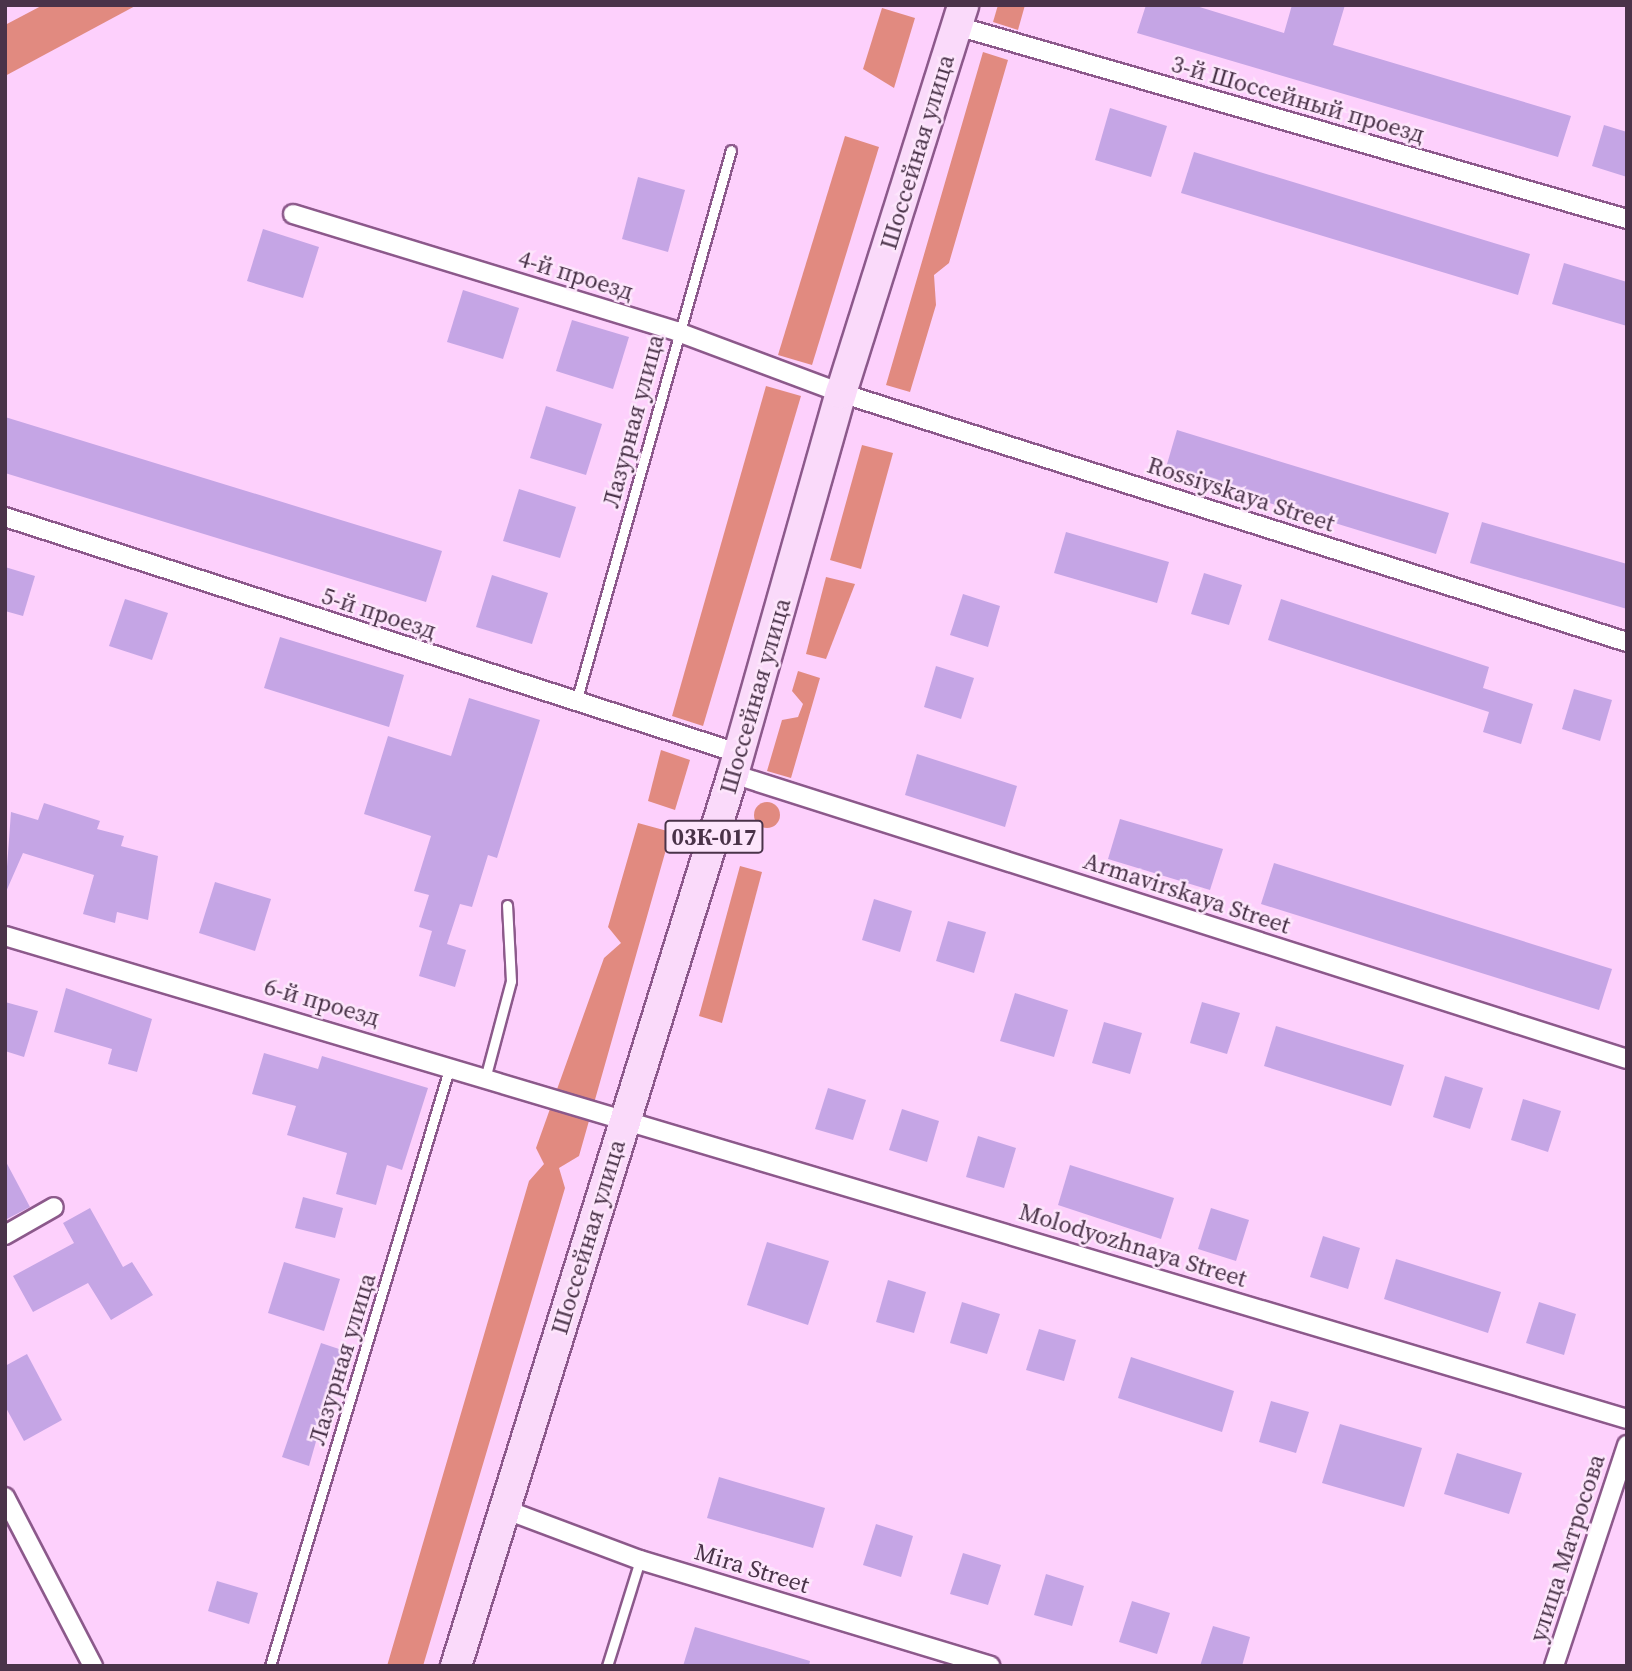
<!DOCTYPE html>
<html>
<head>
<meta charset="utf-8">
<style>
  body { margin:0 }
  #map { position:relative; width:1632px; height:1671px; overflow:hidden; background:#fdd0fc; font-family:"Source Serif 4",serif }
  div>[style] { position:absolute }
  .forest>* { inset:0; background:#e18a80 }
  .round { border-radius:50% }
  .building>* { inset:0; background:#c5a5e5 }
  .roads { filter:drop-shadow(2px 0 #8c598b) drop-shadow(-2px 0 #8c598b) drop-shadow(0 2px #8c598b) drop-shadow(0 -2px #8c598b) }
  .lane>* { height:9px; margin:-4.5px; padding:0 4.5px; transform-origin:4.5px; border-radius:4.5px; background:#fff }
  .street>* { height:18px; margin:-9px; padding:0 9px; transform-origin:9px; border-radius:9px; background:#fff }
  .primary>* { height:30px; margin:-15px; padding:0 15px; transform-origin:15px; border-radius:15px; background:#fadafa }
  span { translate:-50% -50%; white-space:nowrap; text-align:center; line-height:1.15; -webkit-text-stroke:5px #fde6fc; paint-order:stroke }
  .shield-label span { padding:2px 5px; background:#fde6fc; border:2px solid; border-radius:5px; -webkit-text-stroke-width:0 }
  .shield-label { font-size:23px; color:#4a3349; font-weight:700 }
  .street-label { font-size:24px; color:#4a3349 }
  .frame { position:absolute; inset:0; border:7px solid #4a3349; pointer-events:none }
</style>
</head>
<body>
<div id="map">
  <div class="forest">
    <div style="clip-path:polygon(43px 5px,137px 5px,5px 76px,5px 25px)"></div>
    <div style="clip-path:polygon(998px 5px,1025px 5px,1018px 30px,993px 22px)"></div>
    <div style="clip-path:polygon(882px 8px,915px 18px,894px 88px,863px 69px)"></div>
    <div style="clip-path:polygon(983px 52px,1008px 60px,949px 263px,934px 275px,936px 305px,910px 392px,886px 385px)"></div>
    <div style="clip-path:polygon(845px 136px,879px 147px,812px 365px,778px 355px)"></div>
    <div style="clip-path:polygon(766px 386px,801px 396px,703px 726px,672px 716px)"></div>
    <div style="clip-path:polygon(862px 445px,893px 453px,861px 569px,830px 560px)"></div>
    <div style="clip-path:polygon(826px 577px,855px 584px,826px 659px,806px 654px)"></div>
    <div style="clip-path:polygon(798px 671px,820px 678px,791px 778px,767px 771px,782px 720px,798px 717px,803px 704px,792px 691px)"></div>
    <div style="clip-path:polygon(661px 750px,690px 760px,675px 810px,648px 801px)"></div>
    <div class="round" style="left:754px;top:802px;width:26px;height:26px"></div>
    <div style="clip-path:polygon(638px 823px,671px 832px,579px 1156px,559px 1168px,565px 1188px,423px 1666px,387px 1666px,529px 1181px,544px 1164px,536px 1148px,604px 958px,621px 943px,608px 927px)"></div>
    <div style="clip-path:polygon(740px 866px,762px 872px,722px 1023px,699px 1016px)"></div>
  </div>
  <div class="building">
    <div style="clip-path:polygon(1146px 5px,1193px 5px,1284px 33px,1292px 5px,1345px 5px,1333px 45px,1571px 116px,1558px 157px,1137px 33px)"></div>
    <div style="clip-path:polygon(1110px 108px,1167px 126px,1151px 177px,1095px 160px)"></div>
    <div style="clip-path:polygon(1604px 125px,1627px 132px,1627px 177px,1592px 166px)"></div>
    <div style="clip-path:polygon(1194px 152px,1530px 254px,1518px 295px,1181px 193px)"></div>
    <div style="clip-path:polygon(638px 177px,685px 190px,668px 252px,622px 239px)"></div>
    <div style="clip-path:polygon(263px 229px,319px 247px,303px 298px,247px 281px)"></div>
    <div style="clip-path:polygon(1564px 263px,1627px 282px,1627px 326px,1552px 304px)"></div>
    <div style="clip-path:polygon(463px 290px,519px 308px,503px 359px,447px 342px)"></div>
    <div style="clip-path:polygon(572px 320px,629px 337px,613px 389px,556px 371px)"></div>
    <div style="clip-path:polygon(546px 406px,602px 424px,586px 475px,530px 458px)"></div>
    <div style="clip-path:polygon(5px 417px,442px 551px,426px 602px,5px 473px)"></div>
    <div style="clip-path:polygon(1177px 430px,1449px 513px,1436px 554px,1165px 471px)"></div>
    <div style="clip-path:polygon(519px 489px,576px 507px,560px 558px,503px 541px)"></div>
    <div style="clip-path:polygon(1482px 522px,1627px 564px,1627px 609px,1470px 563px)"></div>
    <div style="clip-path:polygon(1066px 532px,1169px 562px,1157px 603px,1054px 573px)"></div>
    <div style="clip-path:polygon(5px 567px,35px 576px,23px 616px,5px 611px)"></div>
    <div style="clip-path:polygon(1204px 573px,1242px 585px,1229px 625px,1191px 614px)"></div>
    <div style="clip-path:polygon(492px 575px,548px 593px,532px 644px,476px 627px)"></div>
    <div style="clip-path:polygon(963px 594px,1000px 606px,988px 647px,950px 635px)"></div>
    <div style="clip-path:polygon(125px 599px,168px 613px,152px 660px,109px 646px)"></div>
    <div style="clip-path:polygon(1281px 599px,1489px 667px,1483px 688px,1533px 704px,1521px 744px,1483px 732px,1489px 712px,1268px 640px)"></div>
    <div style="clip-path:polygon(280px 637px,404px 675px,389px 727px,264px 688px)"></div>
    <div style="clip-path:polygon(936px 666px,974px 678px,961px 719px,924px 707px)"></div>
    <div style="clip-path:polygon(1574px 689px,1612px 700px,1600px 741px,1562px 729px)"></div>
    <div style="clip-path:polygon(469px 698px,540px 720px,497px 858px,488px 855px,472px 907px,460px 904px,447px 944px,466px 950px,455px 987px,419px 976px,432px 931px,419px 927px,429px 895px,414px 891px,431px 836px,364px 814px,388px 736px,451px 756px)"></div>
    <div style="clip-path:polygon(917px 754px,1017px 786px,1005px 827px,905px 795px)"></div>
    <div style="clip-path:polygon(44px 803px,100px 821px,97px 829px,124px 836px,121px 846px,158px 856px,148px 920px,117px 912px,115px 923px,83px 914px,94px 875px,23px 853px,5px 894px,11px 812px,38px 820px)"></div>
    <div style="clip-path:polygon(1120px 819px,1223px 849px,1210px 890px,1108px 859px)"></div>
    <div style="clip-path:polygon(1274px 863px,1612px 969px,1599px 1010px,1261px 904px)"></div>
    <div style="clip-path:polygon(215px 882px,271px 899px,255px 951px,199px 933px)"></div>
    <div style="clip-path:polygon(874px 899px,912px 911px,900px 952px,862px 940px)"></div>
    <div style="clip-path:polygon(948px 921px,986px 932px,974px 973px,936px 961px)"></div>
    <div style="clip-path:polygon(66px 988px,152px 1019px,137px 1072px,108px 1064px,112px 1049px,54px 1032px)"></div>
    <div style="clip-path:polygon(1015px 993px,1068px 1010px,1054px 1057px,1000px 1041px)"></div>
    <div style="clip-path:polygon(5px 1002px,38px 1011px,24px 1057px,5px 1051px)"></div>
    <div style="clip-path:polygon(1202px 1002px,1240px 1013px,1227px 1054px,1190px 1043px)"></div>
    <div style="clip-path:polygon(1104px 1022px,1142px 1033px,1130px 1074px,1092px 1063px)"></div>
    <div style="clip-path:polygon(1276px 1026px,1404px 1065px,1391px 1106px,1264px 1066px)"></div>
    <div style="clip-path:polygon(264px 1053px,318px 1069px,322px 1056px,428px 1088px,402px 1170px,387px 1165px,376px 1205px,336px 1194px,347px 1153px,287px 1135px,296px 1106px,252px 1094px)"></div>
    <div style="clip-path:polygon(1445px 1076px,1483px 1088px,1470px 1129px,1433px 1117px)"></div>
    <div style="clip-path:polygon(828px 1088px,866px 1100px,853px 1140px,815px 1129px)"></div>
    <div style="clip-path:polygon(1523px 1099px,1561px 1111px,1548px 1152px,1511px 1140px)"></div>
    <div style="clip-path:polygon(902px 1109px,939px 1121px,927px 1162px,889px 1150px)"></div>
    <div style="clip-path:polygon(978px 1136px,1016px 1148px,1004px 1188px,966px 1177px)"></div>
    <div style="clip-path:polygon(5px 1160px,30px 1207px,5px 1220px)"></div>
    <div style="clip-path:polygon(1070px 1165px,1174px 1198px,1161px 1239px,1058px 1205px)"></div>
    <div style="clip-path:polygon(303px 1197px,343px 1208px,335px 1238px,295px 1228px)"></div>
    <div style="clip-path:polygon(90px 1208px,123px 1267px,132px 1262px,153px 1295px,111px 1320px,88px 1283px,33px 1312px,13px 1276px,74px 1243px,63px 1223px)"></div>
    <div style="clip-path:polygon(1211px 1208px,1249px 1220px,1236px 1261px,1198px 1249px)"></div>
    <div style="clip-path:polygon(1323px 1236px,1360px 1248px,1348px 1289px,1310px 1277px)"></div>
    <div style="clip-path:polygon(767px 1242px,829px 1261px,808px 1325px,747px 1305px)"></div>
    <div style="clip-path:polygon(1396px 1259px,1501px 1292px,1488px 1333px,1384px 1299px)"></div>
    <div style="clip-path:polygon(284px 1262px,340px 1279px,324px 1331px,268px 1313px)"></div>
    <div style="clip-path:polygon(888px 1280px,926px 1292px,914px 1333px,876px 1322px)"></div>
    <div style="clip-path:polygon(962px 1302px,1000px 1314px,987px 1354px,950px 1343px)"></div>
    <div style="clip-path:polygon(1539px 1302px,1576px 1314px,1564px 1355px,1526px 1343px)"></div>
    <div style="clip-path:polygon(1039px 1329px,1076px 1340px,1064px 1381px,1026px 1370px)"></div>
    <div style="clip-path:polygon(321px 1343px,342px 1350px,309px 1466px,282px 1457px)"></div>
    <div style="clip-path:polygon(27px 1354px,62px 1420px,24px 1441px,5px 1406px,5px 1366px)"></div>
    <div style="clip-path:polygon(1131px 1357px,1234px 1391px,1222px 1432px,1118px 1398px)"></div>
    <div style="clip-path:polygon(1271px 1401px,1309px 1412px,1296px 1453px,1259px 1442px)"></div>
    <div style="clip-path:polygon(1340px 1424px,1422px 1448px,1404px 1507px,1322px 1483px)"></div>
    <div style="clip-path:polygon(1457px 1453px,1522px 1473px,1509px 1514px,1444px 1494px)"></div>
    <div style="clip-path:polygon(719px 1477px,825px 1508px,813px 1548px,707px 1518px)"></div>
    <div style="clip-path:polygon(876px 1524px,913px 1536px,901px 1577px,863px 1565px)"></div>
    <div style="clip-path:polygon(963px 1553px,1001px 1565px,988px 1605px,950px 1594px)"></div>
    <div style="clip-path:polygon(1046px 1574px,1084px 1586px,1072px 1626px,1034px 1615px)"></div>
    <div style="clip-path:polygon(217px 1581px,258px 1593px,249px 1624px,208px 1611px)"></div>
    <div style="clip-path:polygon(1132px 1601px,1170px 1613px,1157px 1654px,1119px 1642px)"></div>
    <div style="clip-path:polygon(1213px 1626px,1250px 1637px,1242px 1666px,1200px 1666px)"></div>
    <div style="clip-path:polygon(695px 1627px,810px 1661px,809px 1666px,683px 1666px)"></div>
  </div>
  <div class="roads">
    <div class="lane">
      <div style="left:576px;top:702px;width:573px;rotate:-74.32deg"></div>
      <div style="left:486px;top:1075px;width:97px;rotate:-75.1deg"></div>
      <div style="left:511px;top:981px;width:76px;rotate:-93deg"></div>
      <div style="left:270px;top:1666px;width:626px;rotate:-73.3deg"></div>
      <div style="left:607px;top:1666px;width:111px;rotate:-72.7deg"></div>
    </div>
    <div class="street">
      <div style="left:957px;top:26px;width:697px;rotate:16.07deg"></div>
      <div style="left:293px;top:214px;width:403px;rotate:17deg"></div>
      <div style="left:678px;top:332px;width:174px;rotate:20.5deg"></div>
      <div style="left:841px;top:393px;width:824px;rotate:17.58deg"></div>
      <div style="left:5px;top:517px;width:770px;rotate:17.85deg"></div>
      <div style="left:733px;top:774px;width:938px;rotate:17.68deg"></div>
      <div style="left:5px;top:936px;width:1692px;rotate:16.58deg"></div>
      <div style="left:5px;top:1235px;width:56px;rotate:-29.7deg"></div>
      <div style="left:5px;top:1497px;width:191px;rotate:62.5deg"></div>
      <div style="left:504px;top:1509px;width:145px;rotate:20.6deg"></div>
      <div style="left:640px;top:1560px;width:366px;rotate:16.8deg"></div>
      <div style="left:1554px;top:1666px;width:233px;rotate:-71.7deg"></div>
    </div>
    <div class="primary">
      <div style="left:456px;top:1666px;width:934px;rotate:-72.75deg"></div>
      <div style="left:733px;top:774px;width:396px;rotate:-74.2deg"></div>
      <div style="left:841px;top:393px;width:407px;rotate:-72.5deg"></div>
    </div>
  </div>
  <div class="shield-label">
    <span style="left:714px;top:837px">03К-017</span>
  </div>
  <div class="street-label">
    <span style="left:1298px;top:99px;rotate:16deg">3-й Шоссейный проезд</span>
    <span style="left:917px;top:152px;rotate:-73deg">Шоссейная улица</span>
    <span style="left:576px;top:275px;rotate:17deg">4-й проезд</span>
    <span style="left:633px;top:421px;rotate:-75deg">Лазурная улица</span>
    <span style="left:1241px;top:494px;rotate:18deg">Rossiyskaya Street</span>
    <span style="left:379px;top:613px;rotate:18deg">5-й проезд</span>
    <span style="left:755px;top:696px;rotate:-74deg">Шоссейная улица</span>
    <span style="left:1187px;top:893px;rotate:18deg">Armavirskaya Street</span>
    <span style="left:322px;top:1002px;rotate:16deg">6-й проезд</span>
    <span style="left:588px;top:1237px;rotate:-73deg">Шоссейная улица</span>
    <span style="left:1133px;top:1245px;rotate:17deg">Molodyozhnaya Street</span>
    <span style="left:342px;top:1359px;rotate:-73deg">Лазурная улица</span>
    <span style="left:1567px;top:1548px;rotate:-72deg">улица Матросова</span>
    <span style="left:752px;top:1568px;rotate:17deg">Mira Street</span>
  </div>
  <div class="frame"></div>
</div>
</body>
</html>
